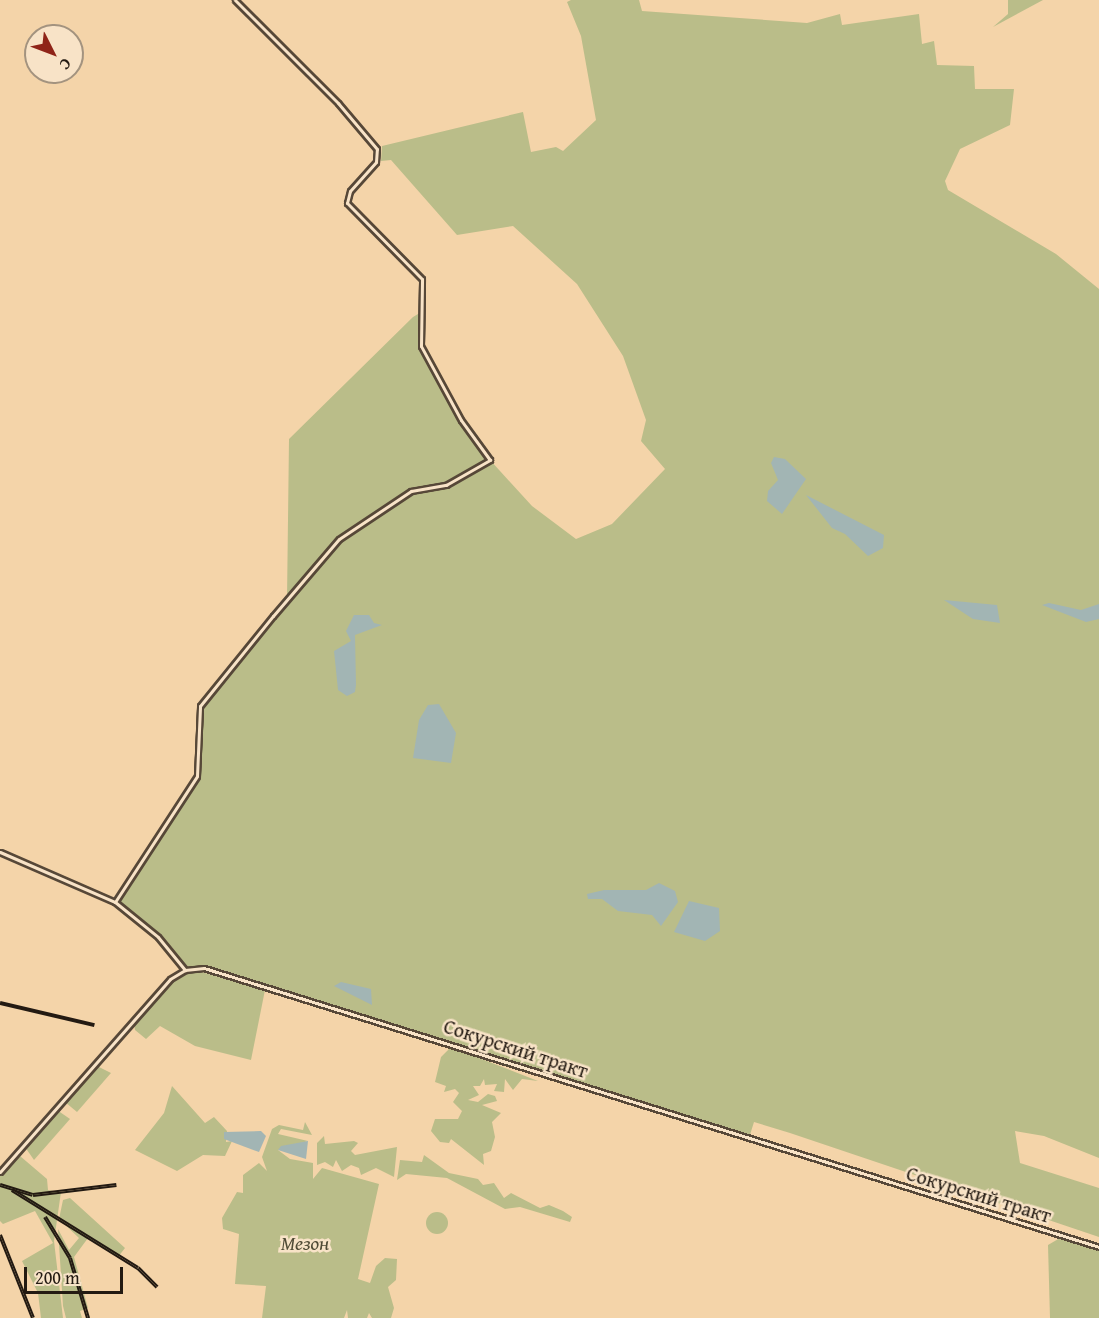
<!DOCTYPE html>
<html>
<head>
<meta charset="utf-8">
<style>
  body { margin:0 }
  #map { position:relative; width:1099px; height:1318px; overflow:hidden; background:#f4d4a9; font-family:"Gentium Book Plus",serif }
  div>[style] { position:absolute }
  .green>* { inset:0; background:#babd89 }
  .round { border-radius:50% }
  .water>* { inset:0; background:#a2b5b4 }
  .roads { filter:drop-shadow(2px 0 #574838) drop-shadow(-2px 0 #574838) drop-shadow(0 2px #574838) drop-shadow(0 -2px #574838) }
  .tertiary>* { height:3px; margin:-1.5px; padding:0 1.5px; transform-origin:1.5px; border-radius:1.5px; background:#f8e3c7 }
  .rail>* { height:4px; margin-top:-2px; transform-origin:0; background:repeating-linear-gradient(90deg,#f8e3c7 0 4.5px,#231a12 0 9px); box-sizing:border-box; border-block:2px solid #231a12 }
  span { translate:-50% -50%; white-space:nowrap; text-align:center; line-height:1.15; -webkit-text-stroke:5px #f8e3c7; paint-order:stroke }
  .street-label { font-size:20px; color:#231a12 }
  .park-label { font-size:20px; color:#504b36; font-style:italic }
  .north { position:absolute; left:24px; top:24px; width:60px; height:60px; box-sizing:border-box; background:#f8e3c7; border:2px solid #a3937f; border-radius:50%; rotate:132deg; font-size:16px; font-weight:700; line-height:24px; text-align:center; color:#231a12 }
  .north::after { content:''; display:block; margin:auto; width:21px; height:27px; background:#8f2418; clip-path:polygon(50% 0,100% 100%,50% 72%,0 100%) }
  .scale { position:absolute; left:24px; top:1267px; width:99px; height:27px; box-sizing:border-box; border:3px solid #231a12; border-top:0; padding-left:8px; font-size:18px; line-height:21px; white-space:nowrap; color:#231a12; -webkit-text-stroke:4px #f8e3c7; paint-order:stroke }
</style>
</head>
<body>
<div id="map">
  <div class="green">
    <div style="clip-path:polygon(571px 0,639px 0,642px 11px,807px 23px,840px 14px,842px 25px,919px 14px,922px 44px,934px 41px,937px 65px,974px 66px,975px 89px,1014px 89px,1010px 125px,960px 149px,945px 181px,948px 190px,1056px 254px,1099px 289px,1099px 1158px,1044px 1136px,1015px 1131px,1020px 1163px,1099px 1188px,1099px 1237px,790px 1133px,754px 1122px,749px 1138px,225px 973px,185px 970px,158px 937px,115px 902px,197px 776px,200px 706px,287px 599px,289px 439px,413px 317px,423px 311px,421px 346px,461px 420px,490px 460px,532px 506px,576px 539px,612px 524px,665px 469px,641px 441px,646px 420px,623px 356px,577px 284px,513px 226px,457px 235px,391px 160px,381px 161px,382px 146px,523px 112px,531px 152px,556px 147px,563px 151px,596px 120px,581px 36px,567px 2px)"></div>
    <div style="clip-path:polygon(1008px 0,1043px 0,993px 27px,1008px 14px)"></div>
    <div style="clip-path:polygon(198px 971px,265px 990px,251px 1060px,195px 1046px,160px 1026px,146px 1039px,135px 1030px,134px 1023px,176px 977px)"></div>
    <div style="clip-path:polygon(451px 1047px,538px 1081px,522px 1079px,513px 1090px,505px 1079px,504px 1092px,494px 1091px,497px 1084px,485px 1085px,484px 1079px,480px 1086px,473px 1086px,479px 1095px,468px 1100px,478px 1102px,488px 1094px,495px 1096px,497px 1101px,482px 1105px,501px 1113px,492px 1122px,495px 1137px,491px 1151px,483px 1154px,484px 1165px,451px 1139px,449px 1143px,440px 1142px,431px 1131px,435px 1119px,458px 1119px,462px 1111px,453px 1102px,459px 1093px,455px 1089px,444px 1092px,446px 1086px,435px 1082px,441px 1057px)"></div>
    <div style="clip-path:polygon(97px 1066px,111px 1073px,77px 1112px,65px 1102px)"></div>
    <div style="clip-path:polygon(172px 1086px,205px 1123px,214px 1117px,227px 1131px,226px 1142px,232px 1141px,225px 1156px,203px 1155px,177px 1171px,135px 1150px,164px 1113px)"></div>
    <div style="clip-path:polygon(57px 1110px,70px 1119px,34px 1160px,25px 1147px)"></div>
    <div style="clip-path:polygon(305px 1122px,312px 1135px,281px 1129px,278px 1134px,308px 1141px,278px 1150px,290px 1159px,313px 1163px,313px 1179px,322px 1168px,379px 1184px,358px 1279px,370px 1283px,376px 1266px,385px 1258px,397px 1259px,396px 1280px,388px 1287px,394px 1308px,391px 1318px,372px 1318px,369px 1313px,367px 1318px,348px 1318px,347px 1310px,344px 1318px,262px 1318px,266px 1286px,235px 1284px,239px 1234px,223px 1229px,222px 1218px,237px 1192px,243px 1193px,243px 1175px,259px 1163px,267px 1171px,262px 1157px,272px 1129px,279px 1125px,303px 1130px)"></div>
    <div style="clip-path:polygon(324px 1136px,325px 1144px,354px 1141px,358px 1143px,351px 1151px,355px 1155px,397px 1147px,394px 1177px,376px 1168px,361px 1175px,359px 1168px,351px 1165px,342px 1171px,336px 1160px,333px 1167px,325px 1162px,317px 1165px,317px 1143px)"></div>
    <div style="clip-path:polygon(424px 1155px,449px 1173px,478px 1179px,483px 1185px,494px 1183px,504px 1198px,511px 1193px,540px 1208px,549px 1205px,563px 1211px,572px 1217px,570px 1222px,520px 1207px,505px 1209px,447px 1178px,406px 1174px,397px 1180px,400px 1160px,422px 1162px)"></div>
    <div style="clip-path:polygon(20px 1156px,47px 1179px,48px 1190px,61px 1192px,54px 1241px,63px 1318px,41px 1318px,38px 1293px,22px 1261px,53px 1243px,35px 1211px,3px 1224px,0 1221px,0 1175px)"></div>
    <div style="clip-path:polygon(70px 1198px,125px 1248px,118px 1257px,88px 1238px,74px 1257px,88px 1308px,80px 1311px,82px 1318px,66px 1318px,63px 1306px,58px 1229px,69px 1250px,79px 1238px,59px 1219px,63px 1200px)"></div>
    <div class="round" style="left:426px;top:1212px;width:22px;height:22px"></div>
    <div style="clip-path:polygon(1060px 1238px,1099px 1250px,1099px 1318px,1050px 1318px,1048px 1245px)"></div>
  </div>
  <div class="water">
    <div style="clip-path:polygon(774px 457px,785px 459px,806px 479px,782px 514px,767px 501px,768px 491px,778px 480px,771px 463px)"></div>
    <div style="clip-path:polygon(806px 495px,884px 535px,883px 548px,868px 556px,845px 534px,832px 528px)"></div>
    <div style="clip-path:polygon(944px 600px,997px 605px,1000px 623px,973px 619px)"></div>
    <div style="clip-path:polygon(1049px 603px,1081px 610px,1099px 604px,1099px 619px,1086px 622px,1042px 605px)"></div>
    <div style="clip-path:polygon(354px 615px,369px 615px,374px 623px,382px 625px,355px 635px,356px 685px,355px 692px,347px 696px,338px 690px,334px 651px,351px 641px,346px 631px)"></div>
    <div style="clip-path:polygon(439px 704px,456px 733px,451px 763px,413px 758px,419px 720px,428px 705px)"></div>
    <div style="clip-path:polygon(659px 883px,675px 891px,678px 902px,661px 926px,652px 915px,618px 911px,602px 899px,588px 899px,587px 894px,604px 890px,646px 890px)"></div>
    <div style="clip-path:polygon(689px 901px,719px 908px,720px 931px,705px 941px,674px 932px)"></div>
    <div style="clip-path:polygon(341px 982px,371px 989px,372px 1005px,334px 986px)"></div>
    <div style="clip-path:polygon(261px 1131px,266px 1136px,259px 1152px,224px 1139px,224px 1132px)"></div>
    <div style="clip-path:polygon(308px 1141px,306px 1159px,278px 1150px,281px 1146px)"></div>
  </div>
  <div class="roads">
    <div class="tertiary">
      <div style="left:0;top:852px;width:125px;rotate:23.5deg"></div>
      <div style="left:115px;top:902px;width:55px;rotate:39.1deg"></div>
      <div style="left:158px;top:937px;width:43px;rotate:50.7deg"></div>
      <div style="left:115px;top:902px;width:150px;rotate:-56.9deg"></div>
      <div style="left:197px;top:776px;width:70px;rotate:-87.5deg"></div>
      <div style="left:200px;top:706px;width:116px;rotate:-51deg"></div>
      <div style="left:273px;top:616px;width:101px;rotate:-49.4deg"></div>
      <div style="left:339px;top:539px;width:87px;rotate:-33.7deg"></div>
      <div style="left:411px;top:491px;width:36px;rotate:-10deg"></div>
      <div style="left:446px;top:485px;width:51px;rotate:-29.6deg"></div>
      <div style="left:490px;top:460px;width:49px;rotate:-125.9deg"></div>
      <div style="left:461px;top:420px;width:84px;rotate:-118.4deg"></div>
      <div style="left:421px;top:346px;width:67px;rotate:-89.1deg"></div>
      <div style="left:422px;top:279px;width:107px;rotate:-134.6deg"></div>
      <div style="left:347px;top:203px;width:12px;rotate:-76deg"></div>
      <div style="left:350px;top:191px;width:39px;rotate:-48deg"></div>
      <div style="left:376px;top:162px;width:13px;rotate:-86deg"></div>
      <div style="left:377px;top:149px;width:60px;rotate:-130.3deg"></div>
      <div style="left:338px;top:103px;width:146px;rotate:-135deg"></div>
      <div style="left:0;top:1172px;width:257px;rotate:-48.6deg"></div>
      <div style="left:170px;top:979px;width:17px;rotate:-31deg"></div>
      <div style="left:185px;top:970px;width:19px;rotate:-6deg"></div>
      <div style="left:204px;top:968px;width:937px;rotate:17.31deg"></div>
    </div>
  </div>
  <div class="rail">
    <div style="left:0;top:1003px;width:97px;rotate:13.2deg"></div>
    <div style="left:0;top:1185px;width:34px;rotate:17deg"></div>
    <div style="left:33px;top:1195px;width:84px;rotate:-6.9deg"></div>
    <div style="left:12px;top:1190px;width:148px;rotate:31.8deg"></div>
    <div style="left:138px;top:1268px;width:27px;rotate:45deg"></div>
    <div style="left:45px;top:1217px;width:48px;rotate:58.6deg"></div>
    <div style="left:70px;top:1258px;width:63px;rotate:73.3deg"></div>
    <div style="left:0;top:1235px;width:89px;rotate:68.3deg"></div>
  </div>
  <div class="street-label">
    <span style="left:516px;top:1048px;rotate:18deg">Сокурский тракт</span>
    <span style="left:979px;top:1194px;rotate:17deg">Сокурский тракт</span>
  </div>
  <div class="park-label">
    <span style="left:305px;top:1242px">Мезон</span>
  </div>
  <div class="north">С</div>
  <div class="scale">200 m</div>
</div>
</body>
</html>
